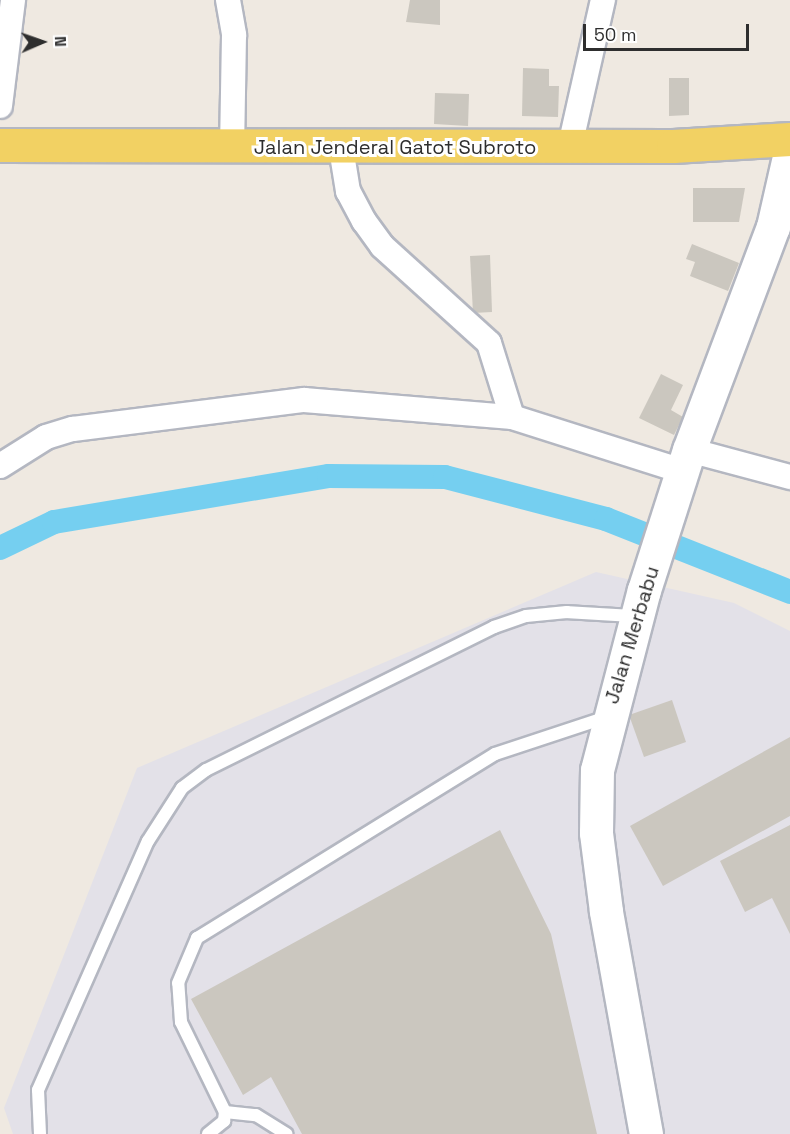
<!DOCTYPE html>
<html>
<head>
<meta charset="utf-8">
<style>
  body { margin:0 }
  #map { position:relative; width:790px; height:1134px; overflow:hidden; background:#efe9e1; font-family:"Space Grotesk",sans-serif }
  div>[style] { position:absolute }
  .industrial>* { inset:0; background:#e3e1e8 }
  .canal>* { height:24px; margin:-12px; padding:0 12px; transform-origin:12px; border-radius:12px; background:#75cff0 }
  .building>* { inset:0; background:#cbc7bf }
  .roads { filter:drop-shadow(2px 0 #b4b7c1) drop-shadow(-2px 0 #b4b7c1) drop-shadow(0 2px #b4b7c1) drop-shadow(0 -2px #b4b7c1) }
  .lane>* { height:12px; margin:-6px; padding:0 6px; transform-origin:6px; border-radius:6px; background:#fff }
  .street>* { height:24px; margin:-12px; padding:0 12px; transform-origin:12px; border-radius:12px; background:#fff }
  .secondary>* { height:33px; margin:-16.5px; padding:0 16.5px; transform-origin:16.5px; border-radius:16.5px; background:#fff }
  .primary>* { height:33px; margin:-16.5px; padding:0 16.5px; transform-origin:16.5px; border-radius:16.5px; background:#f2d163 }
  span { translate:-50% -50%; white-space:nowrap; text-align:center; line-height:1.15; -webkit-text-stroke:6px #fff; paint-order:stroke }
  .street-label { font-size:20px; color:#2e2e2e }
  .north { position:absolute; left:12px; top:12px; width:60px; height:60px; -webkit-text-stroke:4px #fff; paint-order:stroke; rotate:88deg; font-size:16px; font-weight:700; line-height:24px; text-align:center; color:#2e2e2e }
  .north::after { content:''; display:block; margin:auto; width:21px; height:27px; background:#2e2e2e; clip-path:polygon(50% 0,100% 100%,50% 72%,0 100%) }
  .scale { position:absolute; left:583px; top:24px; width:166px; height:27px; box-sizing:border-box; border:3px solid #2e2e2e; border-top:0; padding-left:8px; font-size:18px; line-height:21px; white-space:nowrap; color:#2e2e2e; -webkit-text-stroke:4px #fff; paint-order:stroke }
</style>
</head>
<body>
<div id="map">
  <div class="industrial">
    <div style="clip-path:polygon(596px 572px,734px 603px,790px 631px,790px 1134px,13px 1134px,4px 1108px,137px 768px)"></div>
  </div>
  <div class="canal">
    <div style="left:0;top:548px;width:60px;rotate:-25.7deg"></div>
    <div style="left:54px;top:522px;width:279px;rotate:-9.5deg"></div>
    <div style="left:329px;top:476px;width:116px;rotate:0.5deg"></div>
    <div style="left:445px;top:477px;width:166px;rotate:14.6deg"></div>
    <div style="left:606px;top:519px;width:198px;rotate:21.6deg"></div>
  </div>
  <div class="building">
    <div style="clip-path:polygon(410px 0,440px 0,440px 25px,406px 22px)"></div>
    <div style="clip-path:polygon(523px 68px,549px 69px,549px 86px,559px 86px,558px 117px,522px 116px)"></div>
    <div style="clip-path:polygon(669px 78px,689px 78px,689px 115px,669px 116px)"></div>
    <div style="clip-path:polygon(435px 93px,469px 94px,468px 126px,434px 124px)"></div>
    <div style="clip-path:polygon(693px 188px,745px 188px,739px 222px,693px 222px)"></div>
    <div style="clip-path:polygon(692px 244px,739px 263px,728px 291px,690px 276px,695px 262px,686px 259px)"></div>
    <div style="clip-path:polygon(490px 255px,492px 312px,473px 313px,470px 256px)"></div>
    <div style="clip-path:polygon(661px 374px,683px 385px,671px 410px,683px 417px,674px 435px,639px 418px)"></div>
    <div style="clip-path:polygon(672px 700px,686px 742px,644px 757px,629px 715px)"></div>
    <div style="clip-path:polygon(790px 737px,790px 816px,663px 886px,630px 826px)"></div>
    <div style="clip-path:polygon(790px 825px,790px 934px,772px 898px,745px 912px,720px 861px)"></div>
    <div style="clip-path:polygon(500px 830px,551px 934px,597px 1134px,302px 1134px,271px 1077px,243px 1095px,191px 999px)"></div>
  </div>
  <div class="roads">
    <div class="lane">
      <div style="left:225px;top:1112px;width:31px;rotate:6deg"></div>
      <div style="left:256px;top:1115px;width:36px;rotate:32deg"></div>
      <div style="left:40px;top:1134px;width:44px;rotate:-92.6deg"></div>
      <div style="left:38px;top:1090px;width:272px;rotate:-66.2deg"></div>
      <div style="left:148px;top:841px;width:63px;rotate:-57.3deg"></div>
      <div style="left:182px;top:788px;width:30px;rotate:-37deg"></div>
      <div style="left:206px;top:770px;width:322px;rotate:-26.4deg"></div>
      <div style="left:494px;top:627px;width:34px;rotate:-19deg"></div>
      <div style="left:526px;top:616px;width:41px;rotate:-5.6deg"></div>
      <div style="left:567px;top:612px;width:68px;rotate:3.4deg"></div>
      <div style="left:208px;top:1134px;width:21px;rotate:-39deg"></div>
      <div style="left:224px;top:1121px;width:9px;rotate:-84deg"></div>
      <div style="left:225px;top:1112px;width:100px;rotate:-116.1deg"></div>
      <div style="left:181px;top:1022px;width:39px;rotate:-94deg"></div>
      <div style="left:178px;top:983px;width:49px;rotate:-67.1deg"></div>
      <div style="left:197px;top:938px;width:350px;rotate:-31.7deg"></div>
      <div style="left:495px;top:754px;width:118px;rotate:-18.3deg"></div>
    </div>
    <div class="street">
      <div style="left:228px;top:0;width:36px;rotate:80deg"></div>
      <div style="left:234px;top:35px;width:112px;rotate:91deg"></div>
      <div style="left:0;top:106px;width:107px;rotate:-83deg"></div>
      <div style="left:570px;top:146px;width:150px;rotate:-77.3deg"></div>
      <div style="left:341px;top:148px;width:44px;rotate:80.8deg"></div>
      <div style="left:348px;top:191px;width:34px;rotate:62deg"></div>
      <div style="left:364px;top:221px;width:31px;rotate:54deg"></div>
      <div style="left:382px;top:246px;width:144px;rotate:42.2deg"></div>
      <div style="left:489px;top:343px;width:77px;rotate:72.7deg"></div>
      <div style="left:689px;top:450px;width:105px;rotate:15deg"></div>
      <div style="left:0;top:466px;width:54px;rotate:-32.2deg"></div>
      <div style="left:46px;top:437px;width:28px;rotate:-17deg"></div>
      <div style="left:73px;top:429px;width:233px;rotate:-7.2deg"></div>
      <div style="left:304px;top:400px;width:209px;rotate:4.7deg"></div>
      <div style="left:512px;top:417px;width:178px;rotate:17.6deg"></div>
    </div>
    <div class="secondary">
      <div style="left:646px;top:1134px;width:227px;rotate:-100.2deg"></div>
      <div style="left:606px;top:911px;width:79px;rotate:-97.3deg"></div>
      <div style="left:596px;top:833px;width:63px;rotate:-89.1deg"></div>
      <div style="left:597px;top:770px;width:186px;rotate:-75.4deg"></div>
      <div style="left:644px;top:590px;width:147px;rotate:-72.2deg"></div>
      <div style="left:689px;top:450px;width:238px;rotate:-69.4deg"></div>
      <div style="left:773px;top:227px;width:77px;rotate:-77.2deg"></div>
    </div>
    <div class="primary">
      <div style="left:0;top:145px;width:673px;rotate:0.09deg"></div>
      <div style="left:673px;top:146px;width:117px;rotate:-3.4deg"></div>
    </div>
  </div>
  <div class="street-label">
    <span style="left:395px;top:147px">Jalan Jenderal Gatot Subroto</span>
    <span style="left:632px;top:635px;rotate:-73deg">Jalan Merbabu</span>
  </div>
  <div class="north">N</div>
  <div class="scale">50 m</div>
</div>
</body>
</html>
